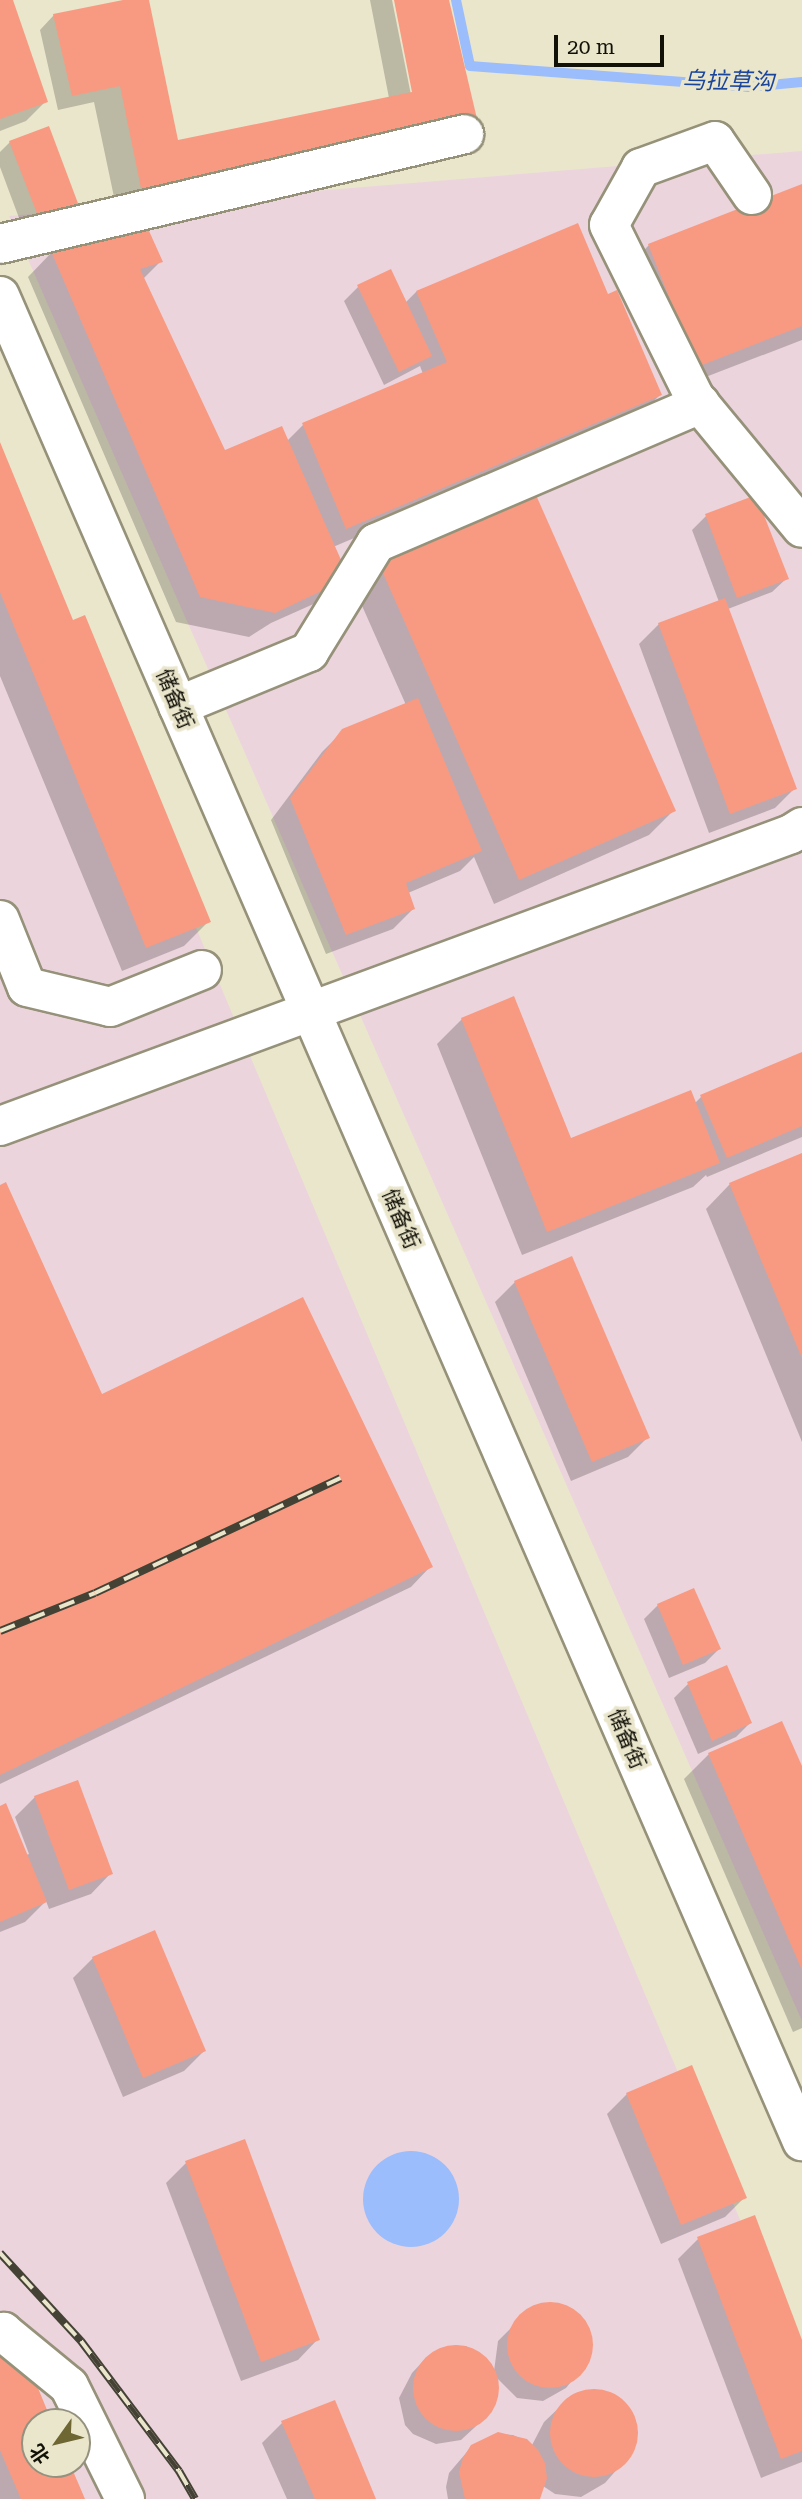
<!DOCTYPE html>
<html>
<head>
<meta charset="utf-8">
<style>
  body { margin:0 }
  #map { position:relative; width:802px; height:2499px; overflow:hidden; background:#eae6cc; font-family:"Roboto Serif","Noto Sans SC",serif }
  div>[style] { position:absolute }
  .industrial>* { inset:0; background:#ecd4dd }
  .water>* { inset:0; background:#9cbdfb }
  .round { border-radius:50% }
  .shadow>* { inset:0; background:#0003 }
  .stream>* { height:10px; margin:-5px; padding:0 5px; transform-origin:5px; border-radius:5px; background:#9cbdfb }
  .building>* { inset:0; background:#f89a81 }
  .roads { filter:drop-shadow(2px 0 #96927a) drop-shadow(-2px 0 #96927a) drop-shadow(0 2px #96927a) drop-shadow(0 -2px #96927a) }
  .minor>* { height:38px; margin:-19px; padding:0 19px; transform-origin:19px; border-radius:19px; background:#fff }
  .rail>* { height:8px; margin-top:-4px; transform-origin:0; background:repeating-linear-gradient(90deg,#eae6cc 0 16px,#444235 0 32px); box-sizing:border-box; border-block:2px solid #444235 }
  span { translate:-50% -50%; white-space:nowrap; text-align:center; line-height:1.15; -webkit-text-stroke:7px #eae6cc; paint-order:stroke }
  .street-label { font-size:21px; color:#121108 }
  .water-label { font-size:23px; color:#1b459b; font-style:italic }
  .north { position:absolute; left:21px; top:2408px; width:70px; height:70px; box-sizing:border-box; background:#eae6cc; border:2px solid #94917e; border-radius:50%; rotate:236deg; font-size:19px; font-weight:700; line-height:28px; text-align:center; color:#121108 }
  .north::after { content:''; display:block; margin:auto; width:24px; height:32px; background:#6e6733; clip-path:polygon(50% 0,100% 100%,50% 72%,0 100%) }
  .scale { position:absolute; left:554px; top:35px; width:110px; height:32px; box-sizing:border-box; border:4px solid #121108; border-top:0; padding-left:9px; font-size:21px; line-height:24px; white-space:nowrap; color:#121108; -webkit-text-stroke:5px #eae6cc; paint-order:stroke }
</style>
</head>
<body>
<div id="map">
  <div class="industrial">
    <div style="clip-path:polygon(802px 151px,802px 2021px,9px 216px)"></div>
    <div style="clip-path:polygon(evenodd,0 462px,802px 2367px,802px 2499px,0 2499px,0 462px,35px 2422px,77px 2422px,77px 2464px,35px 2464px,35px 2422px)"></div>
  </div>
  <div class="water">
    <div class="round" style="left:363px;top:2151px;width:96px;height:96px"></div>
  </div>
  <div class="shadow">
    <div style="clip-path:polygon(0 0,11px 0,46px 101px,26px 121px,0 131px)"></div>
    <div style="clip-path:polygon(132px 0,147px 0,176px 142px,389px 98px,370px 0,392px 0,412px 100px,415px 100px,395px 0,447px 0,476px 123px,118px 216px,94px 102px,58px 110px,40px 30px,54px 15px)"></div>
    <div style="clip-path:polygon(10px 142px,77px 206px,25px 234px,0 167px,0 152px)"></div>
    <div style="clip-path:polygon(802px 186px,802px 340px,672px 390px,625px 270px,649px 245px)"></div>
    <div style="clip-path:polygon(52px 252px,160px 262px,143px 279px,225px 453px,287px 441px,303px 425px,423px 374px,420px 366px,384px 385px,344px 301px,358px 287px,405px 303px,416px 292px,606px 293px,660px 395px,635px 419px,333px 547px,327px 598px,271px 623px,249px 637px,176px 622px,28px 277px)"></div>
    <div style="clip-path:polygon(0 446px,72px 622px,209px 921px,184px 946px,122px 971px,0 676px)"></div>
    <div style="clip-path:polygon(706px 516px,787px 578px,772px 592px,728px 609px,795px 788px,775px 808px,709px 833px,639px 644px,659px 624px,719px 602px,692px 530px)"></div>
    <div style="clip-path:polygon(380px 565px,674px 810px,649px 835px,494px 904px,474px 857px,460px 871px,408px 893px,413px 909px,393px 929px,326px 954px,271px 820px,322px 752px,343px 731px,406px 705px,355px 590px)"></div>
    <div style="clip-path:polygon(462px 1019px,570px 1141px,695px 1103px,701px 1097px,802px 1054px,802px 1137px,707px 1177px,706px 1175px,693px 1187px,522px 1255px,437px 1044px)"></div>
    <div style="clip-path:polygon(802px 1155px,802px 1442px,706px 1209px,730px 1184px)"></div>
    <div style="clip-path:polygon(0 1187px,95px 1399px,431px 1566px,411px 1587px,0 1784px)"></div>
    <div style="clip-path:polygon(515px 1282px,648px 1437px,628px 1457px,571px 1481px,495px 1302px)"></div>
    <div style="clip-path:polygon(658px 1605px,719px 1649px,705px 1663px,669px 1678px,644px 1619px)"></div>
    <div style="clip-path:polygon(688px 1684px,750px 1723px,736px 1737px,698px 1754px,674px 1698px)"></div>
    <div style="clip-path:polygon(709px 1754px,802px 1770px,802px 2028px,793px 2032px,684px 1779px)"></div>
    <div style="clip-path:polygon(35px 1797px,111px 1873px,91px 1894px,49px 1909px,46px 1901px,25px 1922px,0 1932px,0 1808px,26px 1855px,29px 1854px,15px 1817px)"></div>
    <div style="clip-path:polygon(93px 1958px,204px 2051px,184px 2071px,123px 2097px,73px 1978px)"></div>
    <div style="clip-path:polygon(627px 2094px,745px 2197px,725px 2217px,661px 2244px,607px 2114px)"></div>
    <div style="clip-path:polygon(186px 2163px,318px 2339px,298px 2360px,241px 2381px,166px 2183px)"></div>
    <div style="clip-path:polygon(698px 2239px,802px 2345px,802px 2462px,761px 2478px,678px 2259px)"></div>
    <div style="clip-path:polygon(561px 2305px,573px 2311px,589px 2334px,588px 2361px,566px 2388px,543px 2401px,517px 2398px,497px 2378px,495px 2404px,487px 2416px,461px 2440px,436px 2444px,413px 2434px,405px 2425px,399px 2398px,412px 2373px,426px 2358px,439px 2349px,466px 2346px,490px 2363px,494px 2371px,498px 2341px,513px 2326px,534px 2307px)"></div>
    <div style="clip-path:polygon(0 2358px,50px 2422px,35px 2422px,35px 2464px,68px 2464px,83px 2499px,0 2499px)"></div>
    <div style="clip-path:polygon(591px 2390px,606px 2392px,619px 2398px,636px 2421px,634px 2450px,605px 2483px,581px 2497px,555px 2494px,543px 2486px,538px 2499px,448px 2499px,446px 2487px,449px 2473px,472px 2446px,498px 2434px,513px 2435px,526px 2441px,531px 2447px,544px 2422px,565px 2402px)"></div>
    <div style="clip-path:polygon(282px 2423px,375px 2499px,287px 2499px,262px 2443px)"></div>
  </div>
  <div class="stream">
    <div style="left:456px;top:0;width:67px;rotate:78deg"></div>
    <div style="left:470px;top:66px;width:280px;rotate:4.3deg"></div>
    <div style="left:749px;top:87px;width:53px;rotate:-5.4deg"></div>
  </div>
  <div class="building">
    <div style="clip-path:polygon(0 0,13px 0,48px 102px,0 119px)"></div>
    <div style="clip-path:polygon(123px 0,149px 0,178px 140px,412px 92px,394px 0,449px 0,478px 123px,142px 193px,120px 86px,72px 96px,53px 14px)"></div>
    <div style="clip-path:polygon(49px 126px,79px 206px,40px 221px,9px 141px)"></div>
    <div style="clip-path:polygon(802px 184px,802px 326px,697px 367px,648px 244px)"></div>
    <div style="clip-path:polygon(145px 222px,163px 262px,140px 269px,225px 450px,282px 426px,349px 578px,275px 613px,200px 597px,51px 251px)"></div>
    <div style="clip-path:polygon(578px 223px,608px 294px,617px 290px,662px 395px,346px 529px,302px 423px,447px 362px,416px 291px)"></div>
    <div style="clip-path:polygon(391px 269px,432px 356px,399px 372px,357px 285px)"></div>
    <div style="clip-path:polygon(0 442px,73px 620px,85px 615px,211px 922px,146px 948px,0 592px)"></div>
    <div style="clip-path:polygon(536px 495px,676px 811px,519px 880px,379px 564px)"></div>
    <div style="clip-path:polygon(756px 495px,789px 579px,737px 598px,705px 514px)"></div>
    <div style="clip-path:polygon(725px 598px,797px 789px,730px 814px,658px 623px)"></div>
    <div style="clip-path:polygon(418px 698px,482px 851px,406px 883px,415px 909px,346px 935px,290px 798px,342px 729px)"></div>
    <div style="clip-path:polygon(514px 996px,571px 1138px,691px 1090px,720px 1163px,547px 1232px,461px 1018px)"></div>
    <div style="clip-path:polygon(802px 1052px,802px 1126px,727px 1158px,700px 1095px)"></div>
    <div style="clip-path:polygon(802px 1153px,802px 1358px,729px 1183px)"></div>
    <div style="clip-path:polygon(6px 1182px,102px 1394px,303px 1297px,433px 1567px,0 1775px,0 1185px)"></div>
    <div style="clip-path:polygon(572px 1256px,650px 1438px,592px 1462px,514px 1281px)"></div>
    <div style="clip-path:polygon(694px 1588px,721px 1649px,683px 1665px,657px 1604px)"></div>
    <div style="clip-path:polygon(727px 1665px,752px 1723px,712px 1741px,687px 1682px)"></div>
    <div style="clip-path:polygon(782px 1721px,802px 1766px,802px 1970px,708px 1753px)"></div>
    <div style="clip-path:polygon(78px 1780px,113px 1874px,69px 1890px,34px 1796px)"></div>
    <div style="clip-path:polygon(6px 1803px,47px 1902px,0 1922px,0 1806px)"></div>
    <div style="clip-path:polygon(155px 1930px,206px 2051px,143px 2078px,92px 1957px)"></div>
    <div style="clip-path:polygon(692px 2065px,747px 2198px,681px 2225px,626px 2093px)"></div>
    <div style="clip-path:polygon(245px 2139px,320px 2340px,261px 2362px,185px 2161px)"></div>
    <div style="clip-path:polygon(755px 2215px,802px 2340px,802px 2451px,781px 2459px,697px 2237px)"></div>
    <div class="round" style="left:507px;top:2302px;width:86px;height:86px"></div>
    <div class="round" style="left:413px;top:2345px;width:86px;height:86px"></div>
    <div style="clip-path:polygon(21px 2347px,52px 2422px,35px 2422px,35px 2464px,70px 2464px,85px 2499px,21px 2499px,0 2450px,0 2356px)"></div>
    <div class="round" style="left:550px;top:2389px;width:88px;height:88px"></div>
    <div style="clip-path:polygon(335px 2400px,376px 2499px,315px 2499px,281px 2421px)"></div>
    <div style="clip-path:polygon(498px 2432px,527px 2439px,538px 2450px,545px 2463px,547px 2478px,540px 2499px,465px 2499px,459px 2472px,463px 2458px,471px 2445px)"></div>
  </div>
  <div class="roads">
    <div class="minor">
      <div style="left:752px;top:195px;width:65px;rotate:-124.4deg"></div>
      <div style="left:715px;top:141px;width:79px;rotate:160deg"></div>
      <div style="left:641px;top:168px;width:65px;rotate:119.3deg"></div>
      <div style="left:609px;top:225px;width:193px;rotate:63.6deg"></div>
      <div style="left:695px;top:398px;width:168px;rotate:50.5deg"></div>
      <div style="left:0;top:244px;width:477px;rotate:-13.3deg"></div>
      <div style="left:0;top:296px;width:2012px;rotate:66.51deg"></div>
      <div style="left:178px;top:706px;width:142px;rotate:-22.4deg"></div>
      <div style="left:309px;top:652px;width:128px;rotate:-58.4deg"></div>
      <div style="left:376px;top:543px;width:353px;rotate:-23.2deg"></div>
      <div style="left:0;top:920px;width:72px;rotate:68.1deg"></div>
      <div style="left:27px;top:987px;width:85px;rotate:13.5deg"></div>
      <div style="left:110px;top:1007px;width:99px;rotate:-21.9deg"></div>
      <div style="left:0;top:1126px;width:843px;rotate:-20.26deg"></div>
      <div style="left:791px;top:834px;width:13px;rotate:-32deg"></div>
      <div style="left:0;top:2334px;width:4px;rotate:-34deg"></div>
      <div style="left:3px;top:2332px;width:85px;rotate:39.3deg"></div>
      <div style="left:69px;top:2386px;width:126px;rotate:63.6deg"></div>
    </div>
  </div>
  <div class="rail">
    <div style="left:0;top:1631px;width:102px;rotate:-21.8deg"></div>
    <div style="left:95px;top:1593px;width:271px;rotate:-25.1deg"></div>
    <div style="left:0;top:2253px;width:120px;rotate:47.4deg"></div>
    <div style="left:81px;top:2341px;width:163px;rotate:53deg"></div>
    <div style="left:179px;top:2471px;width:32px;rotate:60deg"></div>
  </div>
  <div class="street-label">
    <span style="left:175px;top:699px;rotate:67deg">储备街</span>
    <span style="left:401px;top:1219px;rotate:67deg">储备街</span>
    <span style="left:627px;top:1739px;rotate:67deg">储备街</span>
  </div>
  <div class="water-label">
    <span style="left:728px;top:82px;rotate:1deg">乌拉草沟</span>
  </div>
  <div class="north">北</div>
  <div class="scale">20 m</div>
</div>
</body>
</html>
